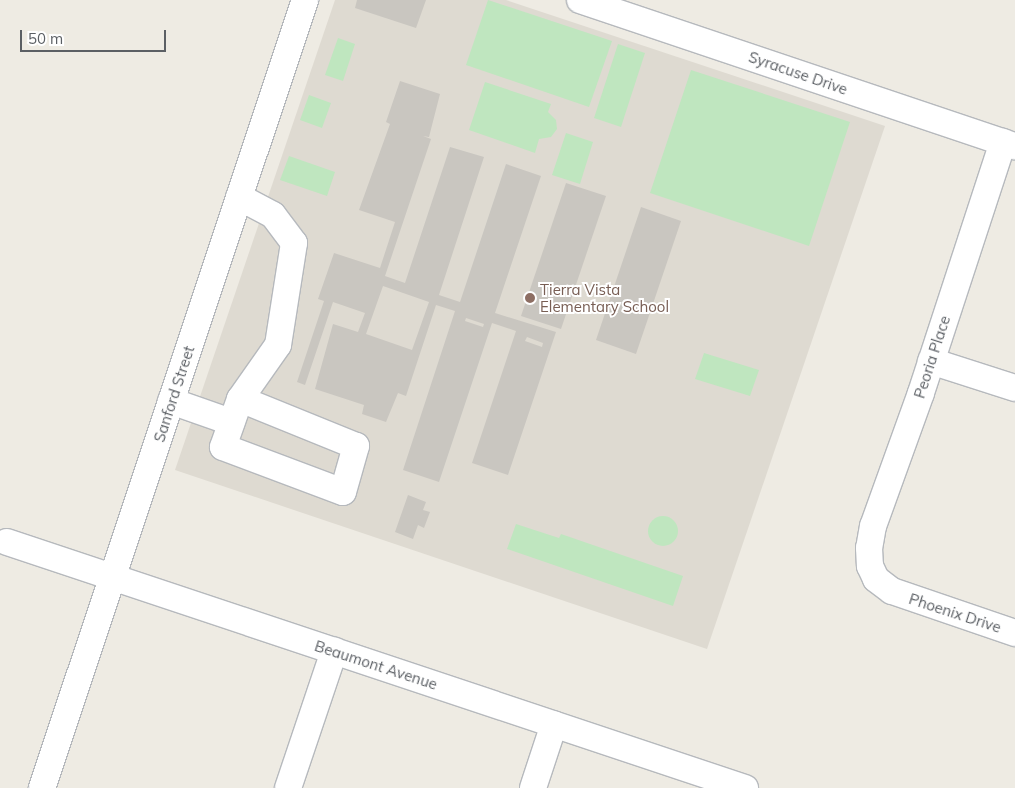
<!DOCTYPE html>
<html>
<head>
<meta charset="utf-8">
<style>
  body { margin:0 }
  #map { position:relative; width:1015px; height:788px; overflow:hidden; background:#eeebe3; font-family:Mulish,sans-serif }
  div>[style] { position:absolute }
  .education>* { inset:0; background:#dedad1 }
  .green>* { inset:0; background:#bfe6bf }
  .round { border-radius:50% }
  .building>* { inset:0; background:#c9c6c0 }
  .roads { filter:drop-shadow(1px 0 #b6b9bd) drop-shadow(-1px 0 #b6b9bd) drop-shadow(0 1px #b6b9bd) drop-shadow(0 -1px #b6b9bd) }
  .minor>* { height:26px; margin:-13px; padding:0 13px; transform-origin:13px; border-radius:13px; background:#fff }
  .dots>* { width:14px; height:14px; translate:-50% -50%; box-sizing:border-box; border:2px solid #fff; border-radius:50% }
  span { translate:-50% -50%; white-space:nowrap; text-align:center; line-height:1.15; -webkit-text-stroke:4px #fff; paint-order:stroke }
  .street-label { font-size:15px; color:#5b5f64 }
  .education-label { font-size:15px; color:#785e54 }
  .left { translate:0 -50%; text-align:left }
  .scale { position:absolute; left:20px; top:30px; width:146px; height:22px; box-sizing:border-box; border:2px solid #5b5f64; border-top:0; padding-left:6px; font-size:15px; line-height:18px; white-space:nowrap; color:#5b5f64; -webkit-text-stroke:4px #fff; paint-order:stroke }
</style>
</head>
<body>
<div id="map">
  <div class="education">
    <div style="clip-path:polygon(335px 0,506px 0,885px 126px,707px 649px,175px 470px)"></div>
  </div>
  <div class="green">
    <div style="clip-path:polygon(488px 0,612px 41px,589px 107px,466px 65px)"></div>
    <div style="clip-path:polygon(338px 38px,355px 44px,343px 81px,325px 75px)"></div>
    <div style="clip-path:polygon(618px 44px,645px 53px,621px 127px,594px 118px)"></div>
    <div style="clip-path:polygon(691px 70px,850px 122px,809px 246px,650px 193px)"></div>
    <div style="clip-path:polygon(485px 82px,551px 104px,548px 112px,556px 120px,557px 129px,551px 137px,539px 139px,535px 153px,469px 130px)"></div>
    <div style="clip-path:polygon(309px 95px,331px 103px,322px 128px,300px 120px)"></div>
    <div style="clip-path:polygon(566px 133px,593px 142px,580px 184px,552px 175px)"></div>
    <div style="clip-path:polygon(289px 156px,335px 172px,327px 196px,280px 180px)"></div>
    <div style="clip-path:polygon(704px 353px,759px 370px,750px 396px,695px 379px)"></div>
    <div class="round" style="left:648px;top:516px;width:30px;height:30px"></div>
    <div style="clip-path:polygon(516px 524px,559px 538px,561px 534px,683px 576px,673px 606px,507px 549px)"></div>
  </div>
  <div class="building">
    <div style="clip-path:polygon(357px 0,426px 0,416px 28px,355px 8px)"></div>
    <div style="clip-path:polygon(evenodd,400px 81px,440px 94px,429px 137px,423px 136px,431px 139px,385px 276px,405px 283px,450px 147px,484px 157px,439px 295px,460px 302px,506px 164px,541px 176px,495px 313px,556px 332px,508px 475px,472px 463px,516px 331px,492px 323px,439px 482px,403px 470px,455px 311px,436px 305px,406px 396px,398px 393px,386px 422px,362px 414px,364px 405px,315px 389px,333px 324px,358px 332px,365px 313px,333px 302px,305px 385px,297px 382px,324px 301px,318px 299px,334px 253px,380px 268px,395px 222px,359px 210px,390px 124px,386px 122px,400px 81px,383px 286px,429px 302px,412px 350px,366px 334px,383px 286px,400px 81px,466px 318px,484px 324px,483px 327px,465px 321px,466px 318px,400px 81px,527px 337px,543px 343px,542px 347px,525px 341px,527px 337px)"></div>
    <div style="clip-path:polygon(566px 183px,606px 196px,561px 329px,521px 316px)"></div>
    <div style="clip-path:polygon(641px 207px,681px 221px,636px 354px,596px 340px)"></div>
    <div style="clip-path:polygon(408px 495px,426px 502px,423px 510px,430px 512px,424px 528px,418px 525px,413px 539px,395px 532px)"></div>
  </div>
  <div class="roads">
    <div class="minor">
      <div style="left:580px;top:0;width:459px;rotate:18.6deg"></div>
      <div style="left:1003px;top:142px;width:264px;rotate:108.1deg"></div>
      <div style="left:921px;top:393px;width:141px;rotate:109.8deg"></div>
      <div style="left:873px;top:526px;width:22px;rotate:100deg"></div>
      <div style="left:869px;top:548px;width:18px;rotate:87deg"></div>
      <div style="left:870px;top:566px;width:14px;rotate:65deg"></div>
      <div style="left:876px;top:579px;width:20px;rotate:37deg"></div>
      <div style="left:892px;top:591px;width:130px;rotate:18.9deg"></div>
      <div style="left:239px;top:197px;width:38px;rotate:28deg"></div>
      <div style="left:273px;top:215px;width:35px;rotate:53deg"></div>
      <div style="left:294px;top:243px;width:103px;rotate:98.9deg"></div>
      <div style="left:278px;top:345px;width:66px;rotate:125.1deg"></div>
      <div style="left:240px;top:399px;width:51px;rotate:109.5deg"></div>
      <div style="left:223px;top:447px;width:128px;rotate:20.6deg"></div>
      <div style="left:343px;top:492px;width:48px;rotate:-74.2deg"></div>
      <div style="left:356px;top:446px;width:125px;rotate:-157.9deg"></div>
      <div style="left:931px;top:361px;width:88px;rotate:17.8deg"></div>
      <div style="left:171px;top:401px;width:64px;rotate:19.3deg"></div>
      <div style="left:7px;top:542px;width:778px;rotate:18.43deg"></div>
      <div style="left:42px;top:788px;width:831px;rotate:-71.54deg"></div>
      <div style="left:288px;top:788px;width:145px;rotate:-71.4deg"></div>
      <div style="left:533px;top:788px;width:67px;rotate:-71.8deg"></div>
    </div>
  </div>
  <div class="dots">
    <div style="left:530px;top:298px;background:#8d6e63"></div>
  </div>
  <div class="street-label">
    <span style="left:798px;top:73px;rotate:19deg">Syracuse Drive</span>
    <span style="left:932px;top:357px;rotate:-72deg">Peoria Place</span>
    <span style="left:174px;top:394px;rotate:-72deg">Sanford Street</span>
    <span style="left:955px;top:613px;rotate:18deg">Phoenix Drive</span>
    <span style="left:376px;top:665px;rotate:18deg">Beaumont Avenue</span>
  </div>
  <div class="education-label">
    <span class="left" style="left:540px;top:298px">Tierra Vista<br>Elementary School</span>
  </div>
  <div class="scale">50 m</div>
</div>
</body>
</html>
